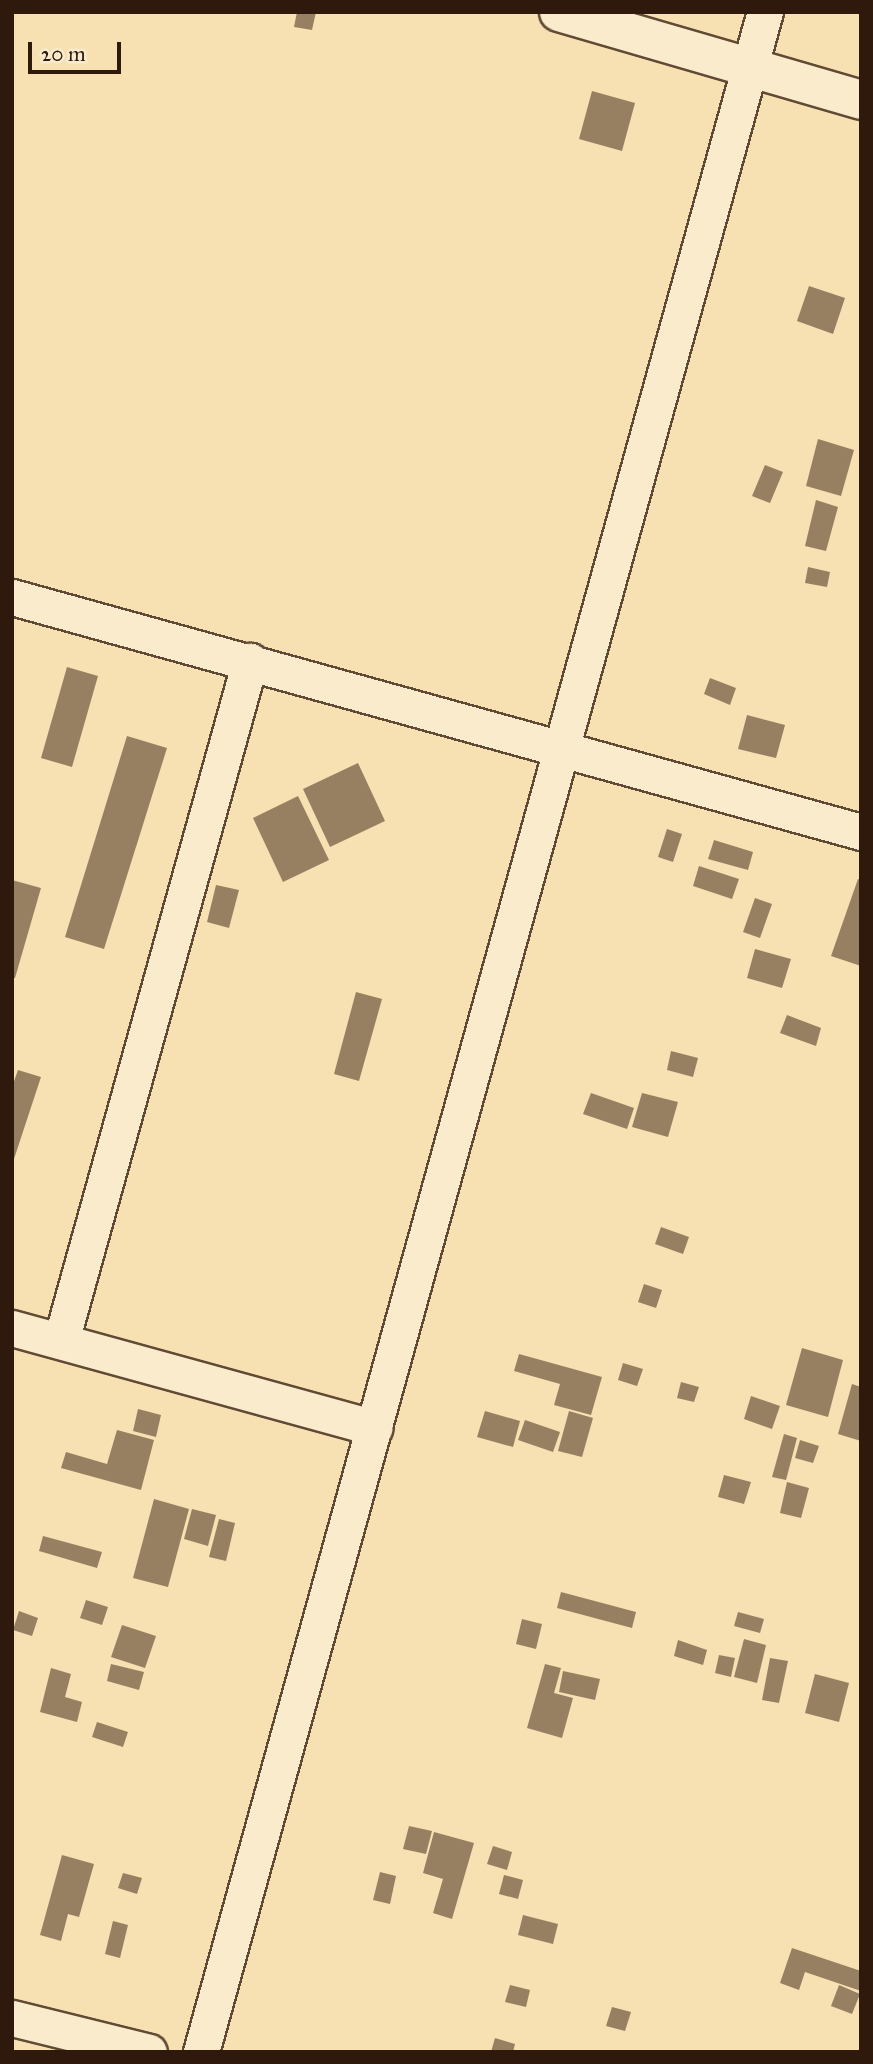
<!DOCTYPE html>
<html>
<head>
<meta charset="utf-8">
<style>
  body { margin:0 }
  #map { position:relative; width:873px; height:2064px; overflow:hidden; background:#f7e0b1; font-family:"IM FELL Great Primer",serif }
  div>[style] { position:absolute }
  .building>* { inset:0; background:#978062 }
  .roads { filter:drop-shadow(2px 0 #614a35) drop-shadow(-2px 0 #614a35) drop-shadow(0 2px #614a35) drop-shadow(0 -2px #614a35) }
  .street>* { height:35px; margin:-17.5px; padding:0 17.5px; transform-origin:17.5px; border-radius:17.5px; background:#faebcc }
  .secondary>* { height:38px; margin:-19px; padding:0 19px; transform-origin:19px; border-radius:19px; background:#faebcc }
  span { translate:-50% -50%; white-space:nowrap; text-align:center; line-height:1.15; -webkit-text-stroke:5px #faebcc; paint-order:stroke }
  .frame { position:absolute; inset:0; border:14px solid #2f180c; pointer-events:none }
  .scale { position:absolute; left:28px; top:42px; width:93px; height:32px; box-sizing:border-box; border:4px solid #2f180c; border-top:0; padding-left:9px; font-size:21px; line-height:24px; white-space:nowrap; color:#2f180c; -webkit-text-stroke:5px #faebcc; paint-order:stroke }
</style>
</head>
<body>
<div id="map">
  <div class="building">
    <div style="clip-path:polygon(297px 12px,316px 12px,312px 30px,294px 27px)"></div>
    <div style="clip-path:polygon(592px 91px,635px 103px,622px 151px,579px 139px)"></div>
    <div style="clip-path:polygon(809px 286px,845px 298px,833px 334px,797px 321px)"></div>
    <div style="clip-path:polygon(818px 439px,854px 450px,841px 496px,806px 486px)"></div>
    <div style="clip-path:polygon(765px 465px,783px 472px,770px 503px,752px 496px)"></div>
    <div style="clip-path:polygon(816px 500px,838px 507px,826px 551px,805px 546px)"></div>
    <div style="clip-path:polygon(808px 567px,830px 572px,827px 587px,805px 583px)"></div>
    <div style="clip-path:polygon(67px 667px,98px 676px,72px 767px,41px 758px)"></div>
    <div style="clip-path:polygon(710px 678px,736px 688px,730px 705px,704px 694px)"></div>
    <div style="clip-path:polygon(747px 715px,785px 725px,776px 758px,738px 749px)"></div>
    <div style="clip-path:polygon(127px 736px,167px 748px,104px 949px,65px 937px)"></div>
    <div style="clip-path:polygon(358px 763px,385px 821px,330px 847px,303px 789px)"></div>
    <div style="clip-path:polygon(298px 796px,329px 860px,283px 882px,253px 818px)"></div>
    <div style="clip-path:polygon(667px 829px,682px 834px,673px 862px,658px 857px)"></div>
    <div style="clip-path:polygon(714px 840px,753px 852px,748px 870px,708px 859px)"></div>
    <div style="clip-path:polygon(699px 866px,739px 879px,732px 899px,693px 886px)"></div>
    <div style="clip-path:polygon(858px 879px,861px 880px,861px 966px,831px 956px)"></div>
    <div style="clip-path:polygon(12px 880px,41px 888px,15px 978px,12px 978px)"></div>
    <div style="clip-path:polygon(216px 885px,239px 890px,229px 928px,207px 922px)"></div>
    <div style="clip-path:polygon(755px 898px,772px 904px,760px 938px,743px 932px)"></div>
    <div style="clip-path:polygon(755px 949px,791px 959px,782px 988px,747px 978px)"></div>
    <div style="clip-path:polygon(356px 992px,382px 999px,359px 1081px,334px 1074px)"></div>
    <div style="clip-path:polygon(787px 1015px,821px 1028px,816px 1046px,780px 1033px)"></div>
    <div style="clip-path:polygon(671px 1051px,698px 1058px,693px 1077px,667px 1070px)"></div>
    <div style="clip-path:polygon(18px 1070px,41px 1077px,13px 1162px,12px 1087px)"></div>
    <div style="clip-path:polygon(591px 1093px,634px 1108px,627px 1129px,583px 1114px)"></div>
    <div style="clip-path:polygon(642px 1093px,678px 1102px,668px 1137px,632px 1127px)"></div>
    <div style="clip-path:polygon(661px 1227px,689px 1237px,683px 1254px,655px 1244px)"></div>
    <div style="clip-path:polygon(644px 1284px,662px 1290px,656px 1308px,638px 1302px)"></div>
    <div style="clip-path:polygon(802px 1348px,843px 1360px,828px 1417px,786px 1405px)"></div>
    <div style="clip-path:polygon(519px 1354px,602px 1377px,591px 1415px,554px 1405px,560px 1384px,514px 1371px)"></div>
    <div style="clip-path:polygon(623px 1363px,643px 1369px,637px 1386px,618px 1380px)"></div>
    <div style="clip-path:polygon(681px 1382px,699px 1387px,694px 1402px,677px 1398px)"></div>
    <div style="clip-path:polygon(852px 1384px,861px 1387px,861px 1441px,838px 1434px)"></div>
    <div style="clip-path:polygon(751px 1396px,780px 1406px,772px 1429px,744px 1419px)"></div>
    <div style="clip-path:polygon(138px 1409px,161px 1415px,156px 1437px,133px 1431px)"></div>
    <div style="clip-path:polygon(485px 1411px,520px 1421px,513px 1447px,477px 1437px)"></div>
    <div style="clip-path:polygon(569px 1411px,593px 1418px,582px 1457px,558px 1451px)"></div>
    <div style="clip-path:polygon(525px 1420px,560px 1432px,553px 1452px,518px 1440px)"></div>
    <div style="clip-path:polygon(117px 1430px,154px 1440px,141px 1490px,61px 1468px,66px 1452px,107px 1464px)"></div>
    <div style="clip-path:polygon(784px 1434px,797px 1438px,786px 1480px,772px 1477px)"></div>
    <div style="clip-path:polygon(800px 1440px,819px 1446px,813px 1463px,795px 1458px)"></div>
    <div style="clip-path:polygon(724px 1475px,751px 1482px,744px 1504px,718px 1497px)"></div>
    <div style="clip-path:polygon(787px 1482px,809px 1488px,801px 1518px,780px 1513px)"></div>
    <div style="clip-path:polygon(154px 1499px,189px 1509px,168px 1587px,133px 1578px)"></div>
    <div style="clip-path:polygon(192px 1509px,216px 1515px,208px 1546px,184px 1539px)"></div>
    <div style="clip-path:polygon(219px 1519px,235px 1523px,226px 1561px,209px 1557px)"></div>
    <div style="clip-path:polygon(43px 1536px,102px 1552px,97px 1568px,39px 1551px)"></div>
    <div style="clip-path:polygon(561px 1592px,636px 1612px,632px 1628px,557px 1608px)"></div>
    <div style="clip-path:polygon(86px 1600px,108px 1607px,102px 1625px,80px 1618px)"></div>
    <div style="clip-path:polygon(19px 1611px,38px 1618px,32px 1636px,13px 1630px)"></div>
    <div style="clip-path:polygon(738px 1612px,764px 1619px,760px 1633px,734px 1626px)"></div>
    <div style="clip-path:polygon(522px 1619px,542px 1624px,536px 1649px,516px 1644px)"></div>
    <div style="clip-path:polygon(122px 1625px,156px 1636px,145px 1668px,111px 1657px)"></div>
    <div style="clip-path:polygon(744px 1639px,766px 1645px,757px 1683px,734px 1677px)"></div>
    <div style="clip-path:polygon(678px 1640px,707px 1650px,703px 1665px,674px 1656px)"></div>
    <div style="clip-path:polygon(719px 1655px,735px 1658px,731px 1677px,715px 1673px)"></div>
    <div style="clip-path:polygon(770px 1658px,788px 1661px,779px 1703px,762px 1700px)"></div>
    <div style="clip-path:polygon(111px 1664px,144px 1672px,139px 1690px,107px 1681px)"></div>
    <div style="clip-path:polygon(545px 1664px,561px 1668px,554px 1693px,573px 1698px,562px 1738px,527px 1728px)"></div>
    <div style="clip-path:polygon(51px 1668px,71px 1674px,65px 1697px,82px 1702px,77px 1722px,40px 1712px)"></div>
    <div style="clip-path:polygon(563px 1671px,600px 1679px,595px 1700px,559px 1692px)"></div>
    <div style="clip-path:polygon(815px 1674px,849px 1683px,839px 1722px,805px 1713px)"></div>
    <div style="clip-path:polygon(97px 1722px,128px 1732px,123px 1747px,92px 1737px)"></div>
    <div style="clip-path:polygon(409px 1826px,432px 1831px,426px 1854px,403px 1849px)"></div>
    <div style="clip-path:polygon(434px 1832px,474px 1843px,452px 1919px,433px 1913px,443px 1879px,423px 1873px)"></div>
    <div style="clip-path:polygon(493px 1846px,512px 1852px,507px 1870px,487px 1864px)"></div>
    <div style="clip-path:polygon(62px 1855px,94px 1864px,79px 1917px,68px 1914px,61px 1941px,40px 1935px)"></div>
    <div style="clip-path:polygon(380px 1872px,396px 1876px,390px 1904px,373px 1900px)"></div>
    <div style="clip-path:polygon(123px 1873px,142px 1878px,137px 1894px,118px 1888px)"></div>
    <div style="clip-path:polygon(504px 1875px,523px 1880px,518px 1899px,499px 1894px)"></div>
    <div style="clip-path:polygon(523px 1915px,558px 1924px,553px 1944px,518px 1935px)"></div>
    <div style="clip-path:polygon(113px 1921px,128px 1925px,120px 1958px,105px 1954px)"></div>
    <div style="clip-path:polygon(792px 1948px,861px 1971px,861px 1991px,805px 1972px,799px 1990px,780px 1983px)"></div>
    <div style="clip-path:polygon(510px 1985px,530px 1990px,526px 2007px,505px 2002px)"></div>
    <div style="clip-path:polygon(839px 1985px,860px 1994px,852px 2014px,831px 2006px)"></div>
    <div style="clip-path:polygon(612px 2007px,631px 2012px,625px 2031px,606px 2026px)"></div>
    <div style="clip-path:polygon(495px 2038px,515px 2044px,513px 2052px,491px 2052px)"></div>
  </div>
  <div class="roads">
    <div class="street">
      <div style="left:12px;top:597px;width:881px;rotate:15.47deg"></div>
      <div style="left:12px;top:1328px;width:376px;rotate:15.4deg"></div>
      <div style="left:61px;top:1341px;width:706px;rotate:-74.47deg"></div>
      <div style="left:12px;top:2018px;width:141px;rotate:13.9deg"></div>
      <div style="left:201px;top:2052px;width:2117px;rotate:-74.55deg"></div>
    </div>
    <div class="secondary">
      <div style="left:559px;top:12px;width:315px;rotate:16.2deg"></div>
    </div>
  </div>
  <div class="frame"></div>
  <div class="scale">20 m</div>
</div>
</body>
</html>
